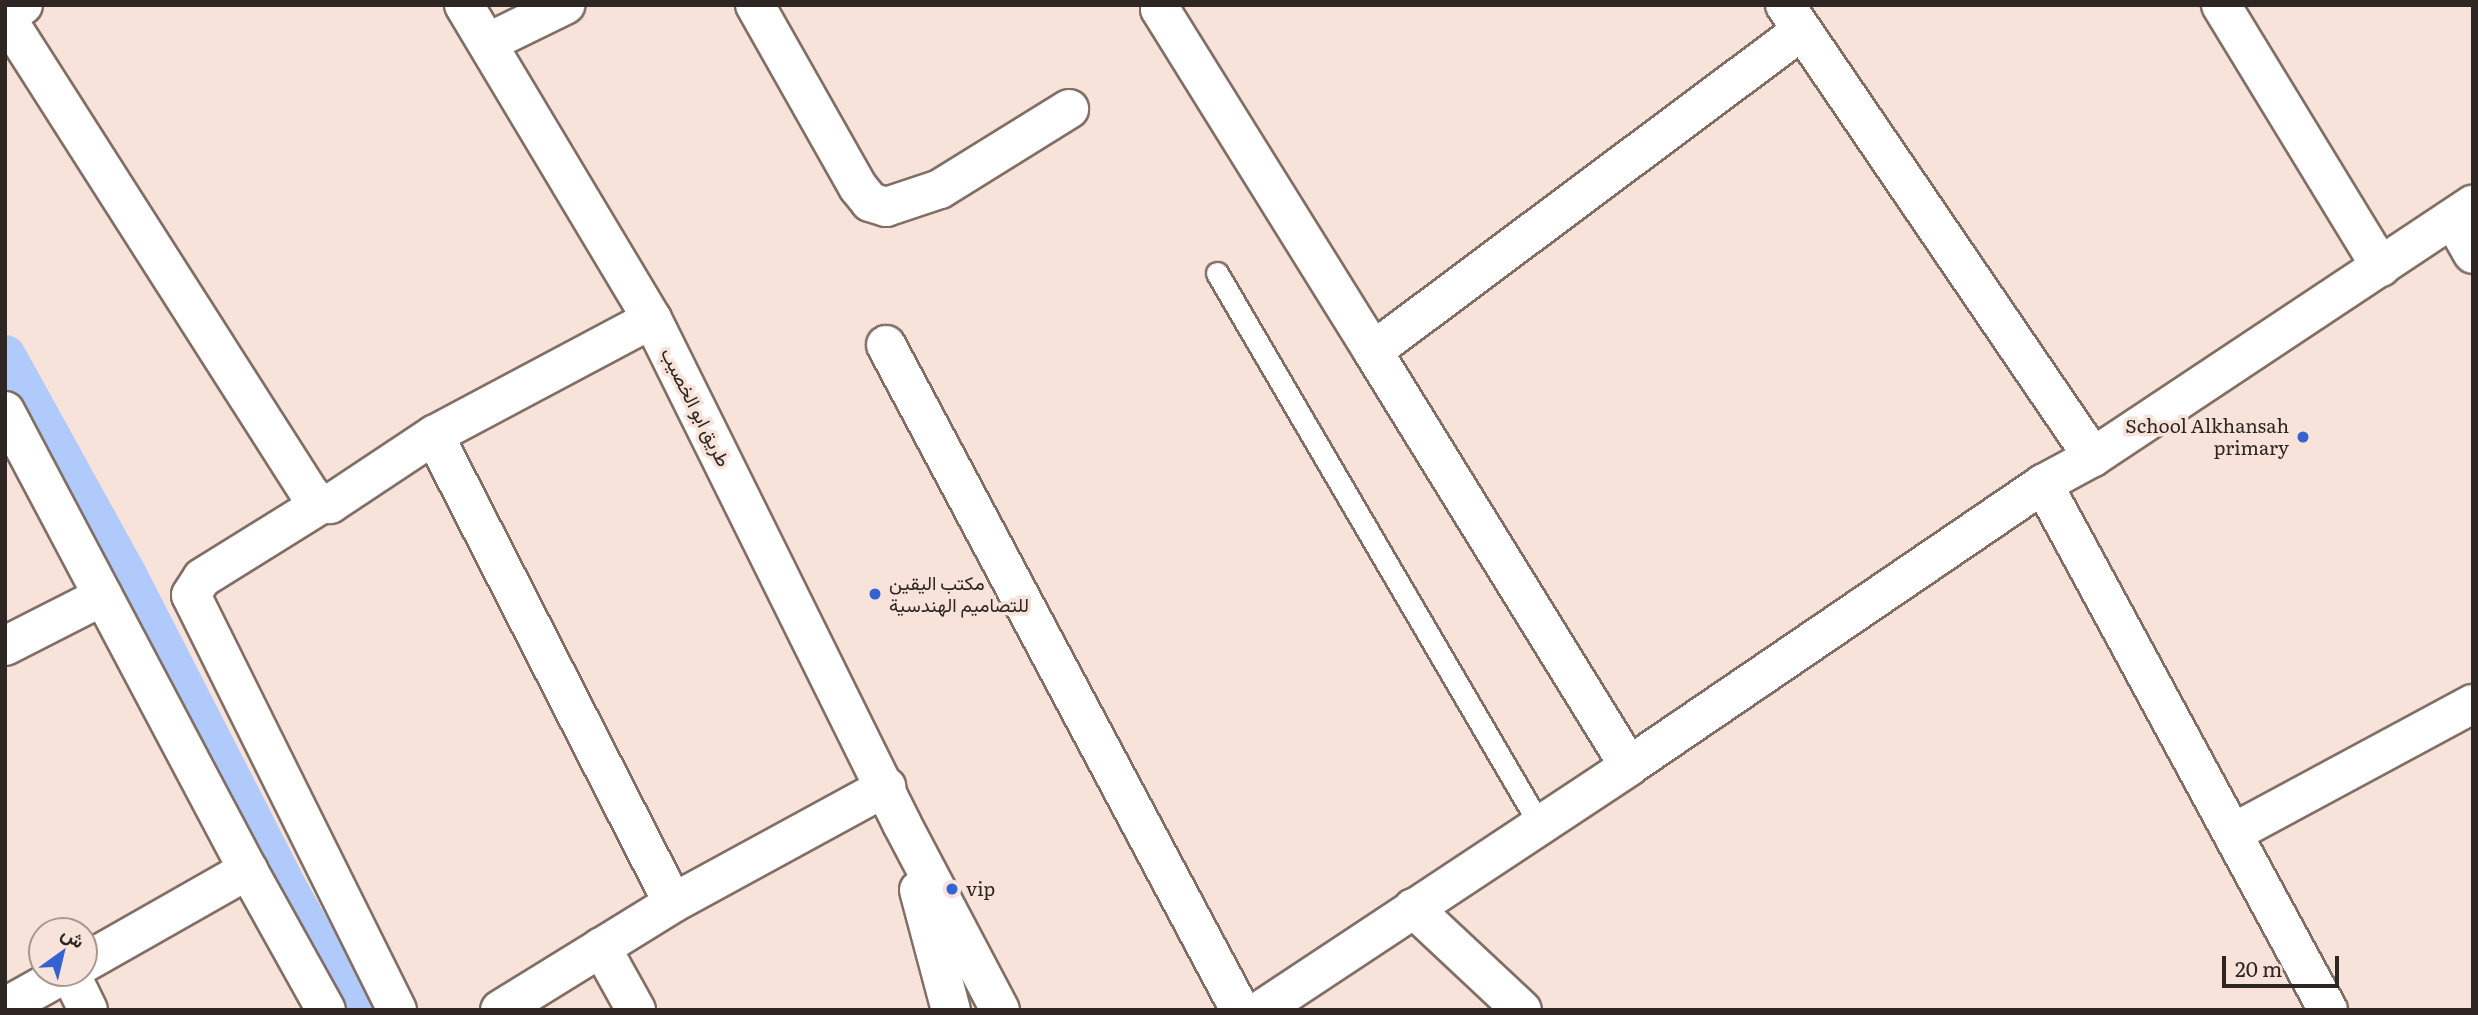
<!DOCTYPE html>
<html>
<head>
<meta charset="utf-8">
<style>
  body { margin:0 }
  #map { position:relative; width:2478px; height:1015px; overflow:hidden; background:#f7e3d9; font-family:Literata,Vazirmatn,serif }
  div>[style] { position:absolute }
  .canal>* { height:42px; margin:-21px; padding:0 21px; transform-origin:21px; border-radius:21px; background:#b1cafc }
  .roads { filter:drop-shadow(2px 0 #816f66) drop-shadow(-2px 0 #816f66) drop-shadow(0 2px #816f66) drop-shadow(0 -2px #816f66) }
  .lane>* { height:21px; margin:-10.5px; padding:0 10.5px; transform-origin:10.5px; border-radius:10.5px; background:#fff }
  .street>* { height:38px; margin:-19px; padding:0 19px; transform-origin:19px; border-radius:19px; background:#fff }
  .primary>* { height:38px; margin:-19px; padding:0 19px; transform-origin:19px; border-radius:19px; background:#fff }
  .dots>* { width:19px; height:19px; translate:-50% -50%; box-sizing:border-box; border:4px solid #f7e3d9; border-radius:50% }
  span { translate:-50% -50%; white-space:nowrap; text-align:center; line-height:1.15; -webkit-text-stroke:7px #f7e3d9; paint-order:stroke }
  .street-label { font-size:19px; color:#2e2623 }
  .poi-label { font-size:19px; color:#2e2623 }
  .right { translate:-100% -50%; text-align:right }
  .left { translate:0 -50%; text-align:left }
  .frame { position:absolute; inset:0; border:7px solid #2e2623; pointer-events:none }
  .north { position:absolute; left:28px; top:917px; width:70px; height:70px; box-sizing:border-box; background:#f7e3d9; border:2px solid #a79790; border-radius:50%; rotate:34deg; font-size:19px; font-weight:700; line-height:28px; text-align:center; color:#2e2623 }
  .north::after { content:''; display:block; margin:auto; width:24px; height:32px; background:#3562d2; clip-path:polygon(50% 0,100% 100%,50% 72%,0 100%) }
  .scale { position:absolute; left:2222px; top:956px; width:117px; height:32px; box-sizing:border-box; border:4px solid #2e2623; border-top:0; padding-left:9px; font-size:21px; line-height:24px; white-space:nowrap; color:#2e2623; -webkit-text-stroke:5px #f7e3d9; paint-order:stroke }
</style>
</head>
<body>
<div id="map">
  <div class="canal">
    <div style="left:5px;top:356px;width:252px;rotate:61.1deg"></div>
    <div style="left:127px;top:577px;width:357px;rotate:62.9deg"></div>
    <div style="left:290px;top:895px;width:132px;rotate:60.9deg"></div>
  </div>
  <div class="roads">
    <div class="lane">
      <div style="left:1217px;top:273px;width:640px;rotate:59.67deg"></div>
    </div>
    <div class="street">
      <div style="left:23px;top:5px;width:21px;rotate:149deg"></div>
      <div style="left:5px;top:16px;width:567px;rotate:57.46deg"></div>
      <div style="left:310px;top:494px;width:15px;rotate:42deg"></div>
      <div style="left:755px;top:5px;width:209px;rotate:60.5deg"></div>
      <div style="left:858px;top:187px;width:19px;rotate:51deg"></div>
      <div style="left:870px;top:202px;width:17px;rotate:17deg"></div>
      <div style="left:886px;top:207px;width:57px;rotate:-18.4deg"></div>
      <div style="left:940px;top:189px;width:152px;rotate:-31.8deg"></div>
      <div style="left:1161px;top:5px;width:4px;rotate:104deg"></div>
      <div style="left:1160px;top:9px;width:403px;rotate:58.1deg"></div>
      <div style="left:1785px;top:5px;width:547px;rotate:55.73deg"></div>
      <div style="left:2221px;top:5px;width:307px;rotate:58.6deg"></div>
      <div style="left:489px;top:42px;width:85px;rotate:-26deg"></div>
      <div style="left:2453px;top:219px;width:40px;rotate:60.3deg"></div>
      <div style="left:886px;top:345px;width:753px;rotate:61.97deg"></div>
      <div style="left:5px;top:411px;width:519px;rotate:62.1deg"></div>
      <div style="left:248px;top:870px;width:160px;rotate:60.9deg"></div>
      <div style="left:434px;top:435px;width:525px;rotate:62.95deg"></div>
      <div style="left:2043px;top:484px;width:598px;rotate:61.55deg"></div>
      <div style="left:5px;top:646px;width:110px;rotate:-27deg"></div>
      <div style="left:1629px;top:766px;width:488px;rotate:-121.7deg"></div>
      <div style="left:1373px;top:351px;width:534px;rotate:-36.78deg"></div>
      <div style="left:2233px;top:833px;width:272px;rotate:-28.3deg"></div>
      <div style="left:1413px;top:908px;width:149px;rotate:43.1deg"></div>
      <div style="left:601px;top:947px;width:72px;rotate:60.9deg"></div>
      <div style="left:84px;top:963px;width:189px;rotate:-29.6deg"></div>
      <div style="left:70px;top:973px;width:41px;rotate:64.1deg"></div>
      <div style="left:5px;top:1007px;width:70px;rotate:-29.1deg"></div>
      <div style="left:397px;top:1010px;width:463px;rotate:-116.4deg"></div>
      <div style="left:191px;top:595px;width:20px;rotate:-57deg"></div>
      <div style="left:202px;top:578px;width:140px;rotate:-31.9deg"></div>
      <div style="left:321px;top:504px;width:9px"></div>
      <div style="left:330px;top:504px;width:125px;rotate:-33.6deg"></div>
      <div style="left:434px;top:435px;width:247px;rotate:-28deg"></div>
      <div style="left:500px;top:1010px;width:203px;rotate:-31.7deg"></div>
      <div style="left:673px;top:903px;width:243px;rotate:-28.6deg"></div>
      <div style="left:1261px;top:1010px;width:442px;rotate:-33.5deg"></div>
      <div style="left:1629px;top:766px;width:501px;rotate:-34.26deg"></div>
      <div style="left:2043px;top:484px;width:57px;rotate:-28.4deg"></div>
      <div style="left:2093px;top:457px;width:456px;rotate:-33.6deg"></div>
    </div>
    <div class="primary">
      <div style="left:464px;top:5px;width:366px;rotate:59.1deg"></div>
      <div style="left:652px;top:319px;width:563px;rotate:63.66deg"></div>
      <div style="left:902px;top:824px;width:210px;rotate:62.2deg"></div>
      <div style="left:919px;top:890px;width:124px;rotate:75.1deg"></div>
    </div>
  </div>
  <div class="dots">
    <div style="left:2303px;top:437px;background:#3562d2"></div>
    <div style="left:875px;top:594px;background:#3562d2"></div>
    <div style="left:952px;top:889px;background:#3562d2"></div>
  </div>
  <div class="street-label">
    <span style="left:696px;top:407px;rotate:63deg">طريق ابو الخصيب</span>
  </div>
  <div class="poi-label">
    <span class="right" style="left:2289px;top:437px">School Alkhansah<br>primary</span>
    <span class="left" style="left:889px;top:594px">مكتب اليقين<br>للتصاميم الهندسية</span>
    <span class="left" style="left:966px;top:889px">vip</span>
  </div>
  <div class="frame"></div>
  <div class="north">ش</div>
  <div class="scale">20 m</div>
</div>
</body>
</html>
